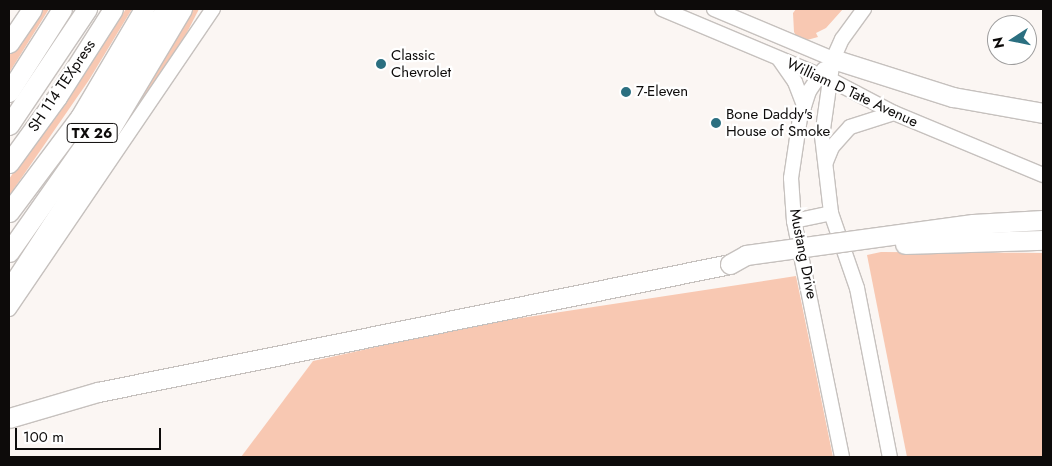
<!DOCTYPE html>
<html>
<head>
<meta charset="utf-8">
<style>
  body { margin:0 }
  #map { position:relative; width:1052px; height:466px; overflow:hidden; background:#fbf6f3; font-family:Jost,sans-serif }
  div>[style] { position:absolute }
  .green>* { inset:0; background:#f8c8b2 }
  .roads { filter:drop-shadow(1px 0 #c6c1be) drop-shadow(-1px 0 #c6c1be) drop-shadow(0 1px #c6c1be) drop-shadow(0 -1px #c6c1be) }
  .secondary>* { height:14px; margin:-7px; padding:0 7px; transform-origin:7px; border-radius:7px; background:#fff }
  .highway>* { height:19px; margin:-9.5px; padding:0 9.5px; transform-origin:9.5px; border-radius:9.5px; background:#fff }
  .bridges { filter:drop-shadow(1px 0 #c6c1be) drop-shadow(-1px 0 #c6c1be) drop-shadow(0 1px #c6c1be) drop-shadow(0 -1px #c6c1be) }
  .highway-bridge>* { height:19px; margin:-9.5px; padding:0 9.5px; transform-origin:9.5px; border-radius:9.5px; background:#fff }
  .dots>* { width:14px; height:14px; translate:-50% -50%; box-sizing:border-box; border:2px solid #fff; border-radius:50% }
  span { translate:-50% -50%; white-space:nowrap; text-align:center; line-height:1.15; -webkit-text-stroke:4.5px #fff; paint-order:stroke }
  .shield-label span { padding:1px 4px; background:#fff; border:1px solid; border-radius:4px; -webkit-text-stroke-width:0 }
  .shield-label { font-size:14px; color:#0d0b0a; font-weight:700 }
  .poi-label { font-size:15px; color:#0d0b0a }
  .left { translate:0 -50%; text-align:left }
  .street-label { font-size:15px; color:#0d0b0a }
  .frame { position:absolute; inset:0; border:10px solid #0d0b0a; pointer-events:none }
  .north { position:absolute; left:987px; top:15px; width:50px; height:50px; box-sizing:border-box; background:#fff; border:1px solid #9e9d9d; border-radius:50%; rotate:259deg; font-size:14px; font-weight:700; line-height:20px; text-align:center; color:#0d0b0a }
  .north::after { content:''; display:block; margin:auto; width:18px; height:22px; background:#2b6f80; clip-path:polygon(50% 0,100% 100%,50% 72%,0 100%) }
  .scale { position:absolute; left:15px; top:428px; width:146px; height:22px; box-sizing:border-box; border:2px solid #0d0b0a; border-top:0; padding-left:6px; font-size:15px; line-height:18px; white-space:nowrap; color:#0d0b0a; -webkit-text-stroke:4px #fff; paint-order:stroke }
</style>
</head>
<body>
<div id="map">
  <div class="green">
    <div style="clip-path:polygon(41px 9px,49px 9px,9px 73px,9px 56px)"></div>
    <div style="clip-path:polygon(126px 9px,132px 9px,89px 80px,9px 196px,9px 179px)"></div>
    <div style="clip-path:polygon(190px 9px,199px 9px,174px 58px,108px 153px,105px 151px)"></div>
    <div style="clip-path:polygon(796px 9px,843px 9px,826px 28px,816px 33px,818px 37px,807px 40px,797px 38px,794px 32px,793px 13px)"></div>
    <div style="clip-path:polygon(881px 252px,1043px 253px,1043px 457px,907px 457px,867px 255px)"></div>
    <div style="clip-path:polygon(796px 276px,833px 457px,241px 457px,313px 361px,475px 325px)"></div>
  </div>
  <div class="roads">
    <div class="secondary">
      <div style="left:662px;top:9px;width:183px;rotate:22.8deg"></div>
      <div style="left:831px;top:80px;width:71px;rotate:27.6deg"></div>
      <div style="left:894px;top:113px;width:161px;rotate:22.6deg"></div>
      <div style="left:714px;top:9px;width:129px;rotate:22.8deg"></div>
      <div style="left:864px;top:9px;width:37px;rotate:126deg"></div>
      <div style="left:842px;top:39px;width:22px;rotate:114deg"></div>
      <div style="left:833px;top:59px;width:78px;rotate:98.1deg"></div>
      <div style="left:822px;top:136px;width:78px;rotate:83.3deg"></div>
      <div style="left:831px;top:213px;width:79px;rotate:70.9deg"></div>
      <div style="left:857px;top:288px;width:172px;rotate:79deg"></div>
      <div style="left:779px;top:59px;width:28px;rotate:55deg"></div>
      <div style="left:795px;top:82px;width:26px;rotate:69deg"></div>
      <div style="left:824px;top:69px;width:27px;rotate:124deg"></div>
      <div style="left:809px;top:91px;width:28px;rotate:108deg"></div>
      <div style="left:800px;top:118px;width:61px;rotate:98.5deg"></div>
      <div style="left:791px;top:178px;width:43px;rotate:86deg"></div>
      <div style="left:794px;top:221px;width:241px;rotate:78.5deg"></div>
      <div style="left:826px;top:162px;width:16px;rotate:-68deg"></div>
      <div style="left:832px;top:147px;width:27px;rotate:-48deg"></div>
      <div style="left:850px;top:127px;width:46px;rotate:-17.7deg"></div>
      <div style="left:794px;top:221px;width:38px;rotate:-12deg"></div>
      <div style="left:9px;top:309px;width:363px;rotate:-55.8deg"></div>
    </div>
    <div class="highway">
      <div style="left:9px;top:43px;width:41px;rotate:-55.9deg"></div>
      <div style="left:833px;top:59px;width:126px;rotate:17.6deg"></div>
      <div style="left:953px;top:97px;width:91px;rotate:10.1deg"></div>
      <div style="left:9px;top:92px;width:98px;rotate:-57.4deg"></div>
      <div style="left:9px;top:125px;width:140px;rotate:-56.1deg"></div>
      <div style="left:9px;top:163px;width:82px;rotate:-54deg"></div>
      <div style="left:57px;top:97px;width:104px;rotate:-57.5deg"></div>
      <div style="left:9px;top:212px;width:119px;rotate:-53.2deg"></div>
      <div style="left:80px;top:117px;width:126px;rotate:-59.3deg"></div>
      <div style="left:9px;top:252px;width:132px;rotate:-54.9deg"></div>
      <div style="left:85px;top:144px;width:157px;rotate:-59.3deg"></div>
      <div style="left:9px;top:290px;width:113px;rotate:-56.9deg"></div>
      <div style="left:71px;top:195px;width:217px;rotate:-59.2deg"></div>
      <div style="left:9px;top:418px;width:93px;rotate:-16.3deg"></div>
      <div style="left:98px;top:392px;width:645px;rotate:-11.45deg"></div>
    </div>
  </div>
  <div class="bridges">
    <div class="highway-bridge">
      <div style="left:905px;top:244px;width:138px;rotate:-1.7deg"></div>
      <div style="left:730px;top:264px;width:18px;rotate:-29deg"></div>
      <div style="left:746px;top:255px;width:229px;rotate:-7.8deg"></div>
      <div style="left:973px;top:224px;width:70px;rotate:-3.3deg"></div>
    </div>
  </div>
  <div class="dots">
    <div style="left:381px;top:64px;background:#2b6f80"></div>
    <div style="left:626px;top:92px;background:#2b6f80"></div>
    <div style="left:716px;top:123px;background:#2b6f80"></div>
  </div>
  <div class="shield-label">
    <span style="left:92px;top:133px">TX 26</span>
  </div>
  <div class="poi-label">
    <span class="left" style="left:391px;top:64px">Classic<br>Chevrolet</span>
    <span class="left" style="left:636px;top:92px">7-Eleven</span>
    <span class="left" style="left:726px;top:123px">Bone Daddy's<br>House of Smoke</span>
  </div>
  <div class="street-label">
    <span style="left:62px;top:86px;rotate:-56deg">SH 114 TEXpress</span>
    <span style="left:852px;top:93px;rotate:25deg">William D Tate Avenue</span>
    <span style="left:803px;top:254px;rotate:79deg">Mustang Drive</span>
  </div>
  <div class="frame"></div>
  <div class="north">N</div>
  <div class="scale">100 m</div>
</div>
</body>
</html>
